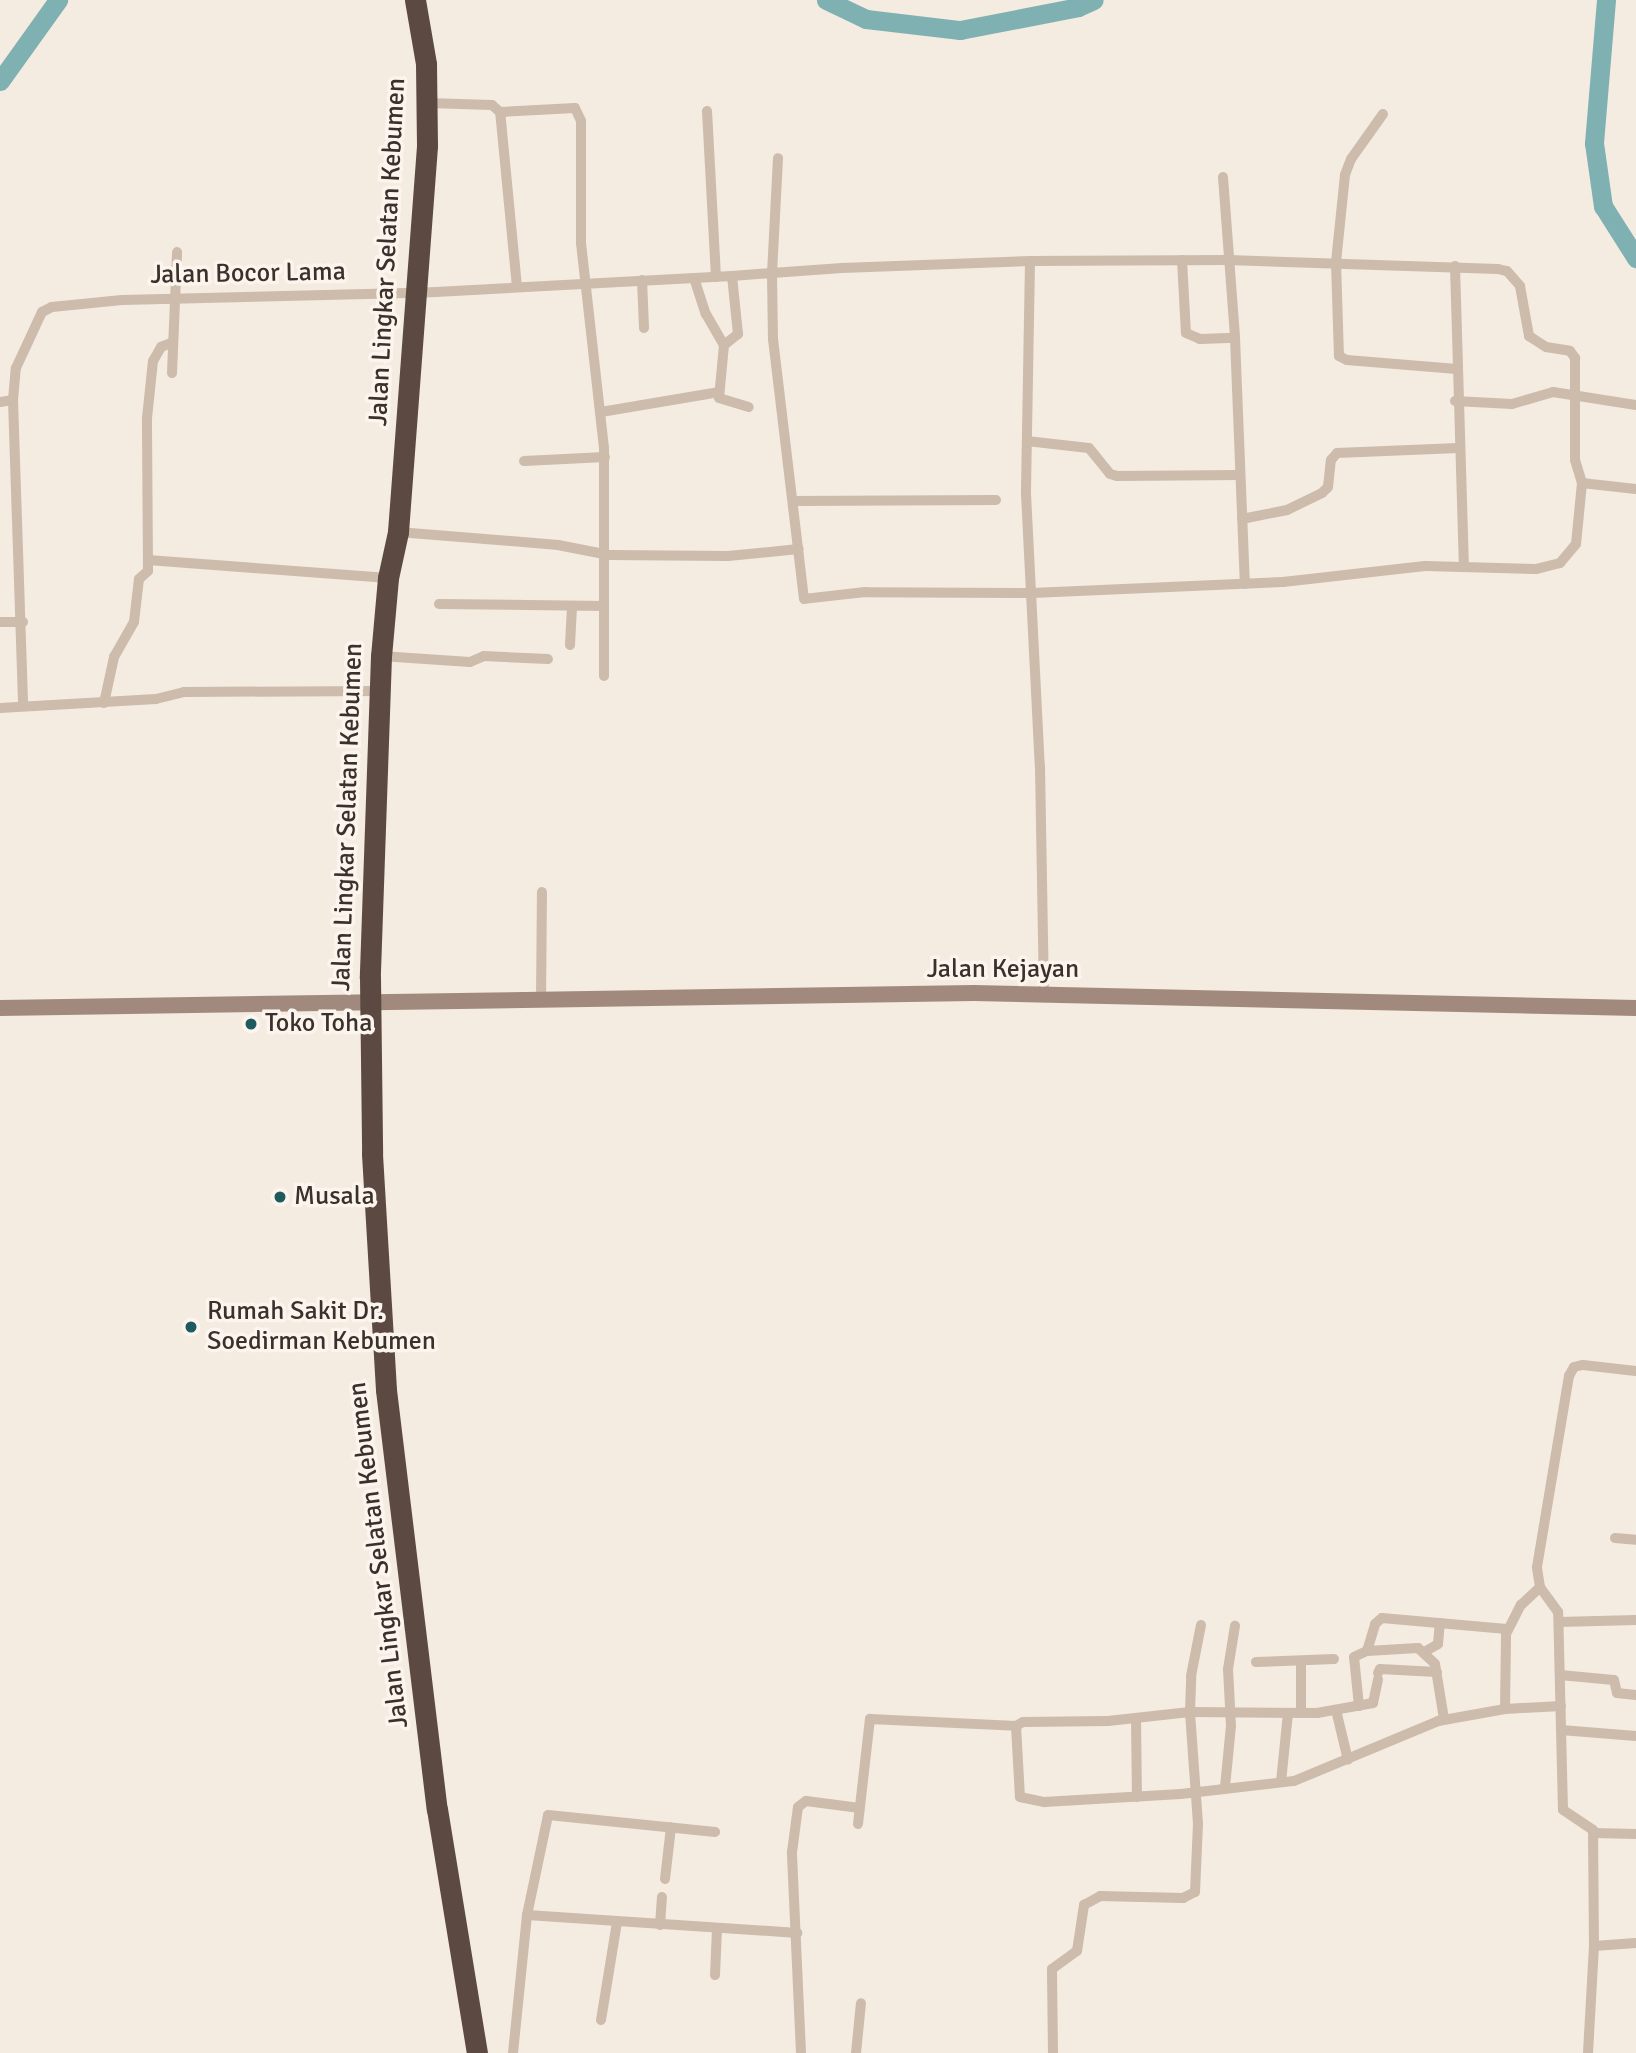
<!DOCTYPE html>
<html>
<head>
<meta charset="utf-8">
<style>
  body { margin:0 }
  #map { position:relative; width:1636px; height:2053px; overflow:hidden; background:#f4ebe1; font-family:Signika,sans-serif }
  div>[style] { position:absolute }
  .river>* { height:19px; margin:-9.5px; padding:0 9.5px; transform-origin:9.5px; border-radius:9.5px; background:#7fb0b2 }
  .street>* { height:10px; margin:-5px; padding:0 5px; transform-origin:5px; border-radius:5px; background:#cdbbac }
  .secondary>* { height:16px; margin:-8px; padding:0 8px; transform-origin:8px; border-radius:8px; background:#a18a7d }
  .highway>* { height:21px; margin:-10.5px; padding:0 10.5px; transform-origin:10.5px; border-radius:10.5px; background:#5c4a42 }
  .dots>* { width:19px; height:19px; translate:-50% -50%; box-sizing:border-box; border:4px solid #fbf5ee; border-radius:50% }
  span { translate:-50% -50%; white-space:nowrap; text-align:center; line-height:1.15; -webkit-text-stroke:7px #fbf5ee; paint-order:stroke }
  .street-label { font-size:26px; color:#3b302b }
  .poi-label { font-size:26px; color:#3b302b }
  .left { translate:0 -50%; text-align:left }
</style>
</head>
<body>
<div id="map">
  <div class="river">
    <div style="left:826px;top:0;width:44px;rotate:25.4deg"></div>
    <div style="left:866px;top:19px;width:95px;rotate:6.7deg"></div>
    <div style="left:960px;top:30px;width:120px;rotate:-11deg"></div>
    <div style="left:1078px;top:7px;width:17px;rotate:-24deg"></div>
    <div style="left:1606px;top:0;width:144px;rotate:94.8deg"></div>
    <div style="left:1594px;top:143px;width:64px;rotate:81.9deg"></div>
    <div style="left:1603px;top:206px;width:62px;rotate:57.6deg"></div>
    <div style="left:0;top:81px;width:100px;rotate:-54.4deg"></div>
  </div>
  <div class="street">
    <div style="left:428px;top:103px;width:64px;rotate:1.8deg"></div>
    <div style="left:492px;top:105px;width:11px;rotate:41deg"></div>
    <div style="left:707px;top:111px;width:166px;rotate:86.9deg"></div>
    <div style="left:1383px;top:114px;width:55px;rotate:125.4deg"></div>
    <div style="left:1351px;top:159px;width:17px;rotate:111deg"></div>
    <div style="left:1345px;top:175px;width:87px;rotate:95.9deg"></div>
    <div style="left:1336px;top:262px;width:94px;rotate:88.2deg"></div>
    <div style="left:1339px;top:356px;width:9px;rotate:27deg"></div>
    <div style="left:1347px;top:360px;width:110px;rotate:4.7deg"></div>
    <div style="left:1223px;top:177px;width:161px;rotate:85.7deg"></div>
    <div style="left:1235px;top:338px;width:246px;rotate:87.7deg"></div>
    <div style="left:1182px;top:260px;width:73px;rotate:86.9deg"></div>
    <div style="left:1186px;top:333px;width:15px;rotate:23deg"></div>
    <div style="left:1200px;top:339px;width:35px;rotate:-2deg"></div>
    <div style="left:1030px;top:261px;width:233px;rotate:91deg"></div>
    <div style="left:1026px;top:494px;width:272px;rotate:87.1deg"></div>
    <div style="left:1040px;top:766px;width:227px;rotate:89deg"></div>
    <div style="left:1455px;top:266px;width:299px;rotate:88.3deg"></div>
    <div style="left:694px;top:278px;width:38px;rotate:72deg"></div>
    <div style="left:706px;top:314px;width:36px;rotate:60deg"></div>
    <div style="left:724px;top:345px;width:53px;rotate:95.4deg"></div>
    <div style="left:719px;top:398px;width:31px;rotate:17deg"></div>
    <div style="left:642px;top:280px;width:48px;rotate:87.6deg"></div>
    <div style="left:517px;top:287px;width:176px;rotate:-95.5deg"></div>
    <div style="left:500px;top:112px;width:75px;rotate:-3.1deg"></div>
    <div style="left:575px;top:108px;width:14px;rotate:65deg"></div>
    <div style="left:581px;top:121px;width:122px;rotate:90deg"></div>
    <div style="left:581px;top:243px;width:206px;rotate:83.6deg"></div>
    <div style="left:604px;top:448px;width:228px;rotate:90deg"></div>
    <div style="left:724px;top:345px;width:18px;rotate:-38deg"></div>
    <div style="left:738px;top:334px;width:58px;rotate:-95.9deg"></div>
    <div style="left:172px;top:373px;width:121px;rotate:-87.6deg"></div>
    <div style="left:13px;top:400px;width:306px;rotate:88.1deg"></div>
    <div style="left:1455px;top:401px;width:57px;rotate:3deg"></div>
    <div style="left:1512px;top:404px;width:43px;rotate:-16.3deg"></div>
    <div style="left:1553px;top:392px;width:84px;rotate:8.9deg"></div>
    <div style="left:0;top:402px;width:13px;rotate:-9deg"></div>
    <div style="left:13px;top:400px;width:32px;rotate:-85deg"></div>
    <div style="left:16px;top:368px;width:62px;rotate:-65.1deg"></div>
    <div style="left:42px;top:312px;width:11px;rotate:-27deg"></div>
    <div style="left:52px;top:307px;width:70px;rotate:-5.7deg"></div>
    <div style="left:122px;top:300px;width:295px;rotate:-1.4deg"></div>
    <div style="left:417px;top:293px;width:315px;rotate:-3.1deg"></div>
    <div style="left:732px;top:276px;width:40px;rotate:-4.3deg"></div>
    <div style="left:772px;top:273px;width:70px;rotate:-4.1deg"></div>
    <div style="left:842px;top:268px;width:188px;rotate:-2.1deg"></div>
    <div style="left:1030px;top:261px;width:198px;rotate:-0.3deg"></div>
    <div style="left:1228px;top:260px;width:270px;rotate:1.9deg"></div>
    <div style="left:1498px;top:269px;width:9px;rotate:13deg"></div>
    <div style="left:1507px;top:271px;width:20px;rotate:49deg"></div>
    <div style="left:1520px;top:286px;width:51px;rotate:79.8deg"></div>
    <div style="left:1529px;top:336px;width:20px;rotate:33deg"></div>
    <div style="left:1546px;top:347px;width:24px;rotate:9deg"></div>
    <div style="left:1570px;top:351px;width:9px;rotate:54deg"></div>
    <div style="left:1575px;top:358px;width:102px;rotate:90deg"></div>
    <div style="left:1575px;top:460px;width:24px;rotate:73deg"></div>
    <div style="left:1582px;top:483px;width:61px;rotate:95.6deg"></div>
    <div style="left:1576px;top:544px;width:25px;rotate:130deg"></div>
    <div style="left:1560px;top:563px;width:25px;rotate:166deg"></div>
    <div style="left:1536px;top:569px;width:111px;rotate:-178.5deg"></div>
    <div style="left:1425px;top:566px;width:143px;rotate:173.6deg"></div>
    <div style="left:1283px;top:582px;width:251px;rotate:177.5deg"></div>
    <div style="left:1032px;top:593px;width:167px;rotate:-179.7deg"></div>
    <div style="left:865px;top:592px;width:61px;rotate:173.5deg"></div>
    <div style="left:804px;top:599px;width:262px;rotate:-96.8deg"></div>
    <div style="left:773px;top:339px;width:66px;rotate:-90.9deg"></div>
    <div style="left:772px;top:273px;width:115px;rotate:-87deg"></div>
    <div style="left:601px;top:412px;width:120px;rotate:-9.6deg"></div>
    <div style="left:1027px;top:441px;width:62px;rotate:6.4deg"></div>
    <div style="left:1089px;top:448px;width:33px;rotate:51deg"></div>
    <div style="left:1110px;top:474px;width:7px;rotate:16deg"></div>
    <div style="left:1117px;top:476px;width:123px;rotate:-0.5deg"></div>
    <div style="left:524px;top:461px;width:81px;rotate:-2.8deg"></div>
    <div style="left:1582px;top:483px;width:54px;rotate:6.3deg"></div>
    <div style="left:794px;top:501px;width:202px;rotate:-0.3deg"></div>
    <div style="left:1242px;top:519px;width:46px;rotate:-11.3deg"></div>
    <div style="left:1287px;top:510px;width:39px;rotate:-26deg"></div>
    <div style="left:1322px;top:493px;width:8px;rotate:-45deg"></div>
    <div style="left:1328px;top:487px;width:27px;rotate:-84deg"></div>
    <div style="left:1331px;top:460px;width:9px;rotate:-49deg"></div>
    <div style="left:1337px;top:453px;width:121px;rotate:-2.4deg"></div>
    <div style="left:398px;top:532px;width:161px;rotate:4.6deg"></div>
    <div style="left:558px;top:545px;width:52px;rotate:11.1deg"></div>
    <div style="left:609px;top:555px;width:119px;rotate:0.5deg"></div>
    <div style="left:728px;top:556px;width:71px;rotate:-5.6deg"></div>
    <div style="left:148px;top:560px;width:241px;rotate:4.3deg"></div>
    <div style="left:439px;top:604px;width:165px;rotate:0.7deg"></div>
    <div style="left:0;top:622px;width:23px"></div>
    <div style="left:570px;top:645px;width:39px;rotate:-87deg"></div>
    <div style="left:381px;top:656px;width:89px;rotate:3.9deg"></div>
    <div style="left:470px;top:662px;width:15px;rotate:-23deg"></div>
    <div style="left:484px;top:656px;width:64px;rotate:2.7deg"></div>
    <div style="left:104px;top:703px;width:47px;rotate:-77.7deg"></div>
    <div style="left:114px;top:657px;width:40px;rotate:-60.3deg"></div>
    <div style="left:134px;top:622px;width:43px;rotate:-83.4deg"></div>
    <div style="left:139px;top:579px;width:12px;rotate:-42deg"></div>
    <div style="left:148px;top:571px;width:153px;rotate:-90.4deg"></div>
    <div style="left:147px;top:418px;width:57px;rotate:-84deg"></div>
    <div style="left:153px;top:361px;width:16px;rotate:-60deg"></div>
    <div style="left:161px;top:347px;width:11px;rotate:-22deg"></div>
    <div style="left:0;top:708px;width:156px;rotate:-3.3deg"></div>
    <div style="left:156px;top:699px;width:29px;rotate:-14deg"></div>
    <div style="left:184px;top:692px;width:195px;rotate:-0.3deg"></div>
    <div style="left:541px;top:1001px;width:109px;rotate:-89.5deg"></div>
    <div style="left:1615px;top:1538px;width:21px;rotate:5deg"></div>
    <div style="left:1559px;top:1622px;width:77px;rotate:-1.5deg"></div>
    <div style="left:1367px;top:1651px;width:28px;rotate:-73deg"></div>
    <div style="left:1375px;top:1624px;width:9px;rotate:-41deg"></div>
    <div style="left:1382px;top:1618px;width:125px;rotate:5deg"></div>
    <div style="left:1426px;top:1651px;width:14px;rotate:-30deg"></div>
    <div style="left:1438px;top:1644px;width:21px;rotate:-85deg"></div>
    <div style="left:1256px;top:1662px;width:78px;rotate:-2.2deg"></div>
    <div style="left:1378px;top:1673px;width:4px;rotate:-63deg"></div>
    <div style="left:1380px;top:1669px;width:57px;rotate:3deg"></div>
    <div style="left:1560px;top:1675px;width:54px;rotate:5.3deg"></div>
    <div style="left:1614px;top:1680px;width:13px;rotate:77deg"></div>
    <div style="left:1617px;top:1693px;width:19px;rotate:6deg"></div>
    <div style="left:1359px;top:1706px;width:49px;rotate:-95.8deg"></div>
    <div style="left:1354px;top:1657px;width:14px;rotate:-25deg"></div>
    <div style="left:1367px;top:1651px;width:51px;rotate:-3.4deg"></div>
    <div style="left:1418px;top:1648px;width:23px;rotate:43deg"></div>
    <div style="left:1435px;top:1664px;width:56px;rotate:80.7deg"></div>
    <div style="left:1505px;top:1709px;width:75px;rotate:-89.2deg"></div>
    <div style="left:1506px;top:1634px;width:33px;rotate:-63deg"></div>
    <div style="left:1521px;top:1605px;width:26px;rotate:-43deg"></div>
    <div style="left:1336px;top:1710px;width:51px;rotate:76.5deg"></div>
    <div style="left:1301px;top:1713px;width:50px;rotate:-90deg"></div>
    <div style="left:1136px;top:1718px;width:79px;rotate:89.3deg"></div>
    <div style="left:1016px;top:1726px;width:71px;rotate:86.8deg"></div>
    <div style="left:1020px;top:1797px;width:25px;rotate:12deg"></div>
    <div style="left:1044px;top:1802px;width:137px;rotate:-3.3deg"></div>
    <div style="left:1181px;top:1794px;width:114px;rotate:-6.6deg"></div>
    <div style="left:1294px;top:1781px;width:156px;rotate:-22.6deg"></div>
    <div style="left:1438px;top:1721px;width:68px;rotate:-10.2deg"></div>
    <div style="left:1505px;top:1709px;width:56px;rotate:-3.1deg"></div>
    <div style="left:1561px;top:1730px;width:75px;rotate:4.6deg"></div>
    <div style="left:1281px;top:1782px;width:69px;rotate:-84.2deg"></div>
    <div style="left:1225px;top:1787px;width:61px;rotate:-84.4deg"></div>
    <div style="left:1231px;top:1726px;width:57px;rotate:-93deg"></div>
    <div style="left:1228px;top:1669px;width:44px;rotate:-80.8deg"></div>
    <div style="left:858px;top:1824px;width:106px;rotate:-83.5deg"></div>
    <div style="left:870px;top:1719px;width:146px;rotate:2.7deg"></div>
    <div style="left:1016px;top:1726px;width:8px;rotate:-30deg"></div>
    <div style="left:1023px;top:1722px;width:85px;rotate:-0.7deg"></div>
    <div style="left:1108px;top:1721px;width:82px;rotate:-6.3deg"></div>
    <div style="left:1190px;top:1712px;width:127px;rotate:0.5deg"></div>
    <div style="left:1317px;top:1713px;width:57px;rotate:-10.1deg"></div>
    <div style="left:1373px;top:1703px;width:24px;rotate:-78deg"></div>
    <div style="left:1593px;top:1833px;width:43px;rotate:1.3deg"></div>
    <div style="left:665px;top:1879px;width:52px;rotate:-83.4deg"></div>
    <div style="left:527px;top:1915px;width:271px;rotate:3.8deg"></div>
    <div style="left:660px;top:1925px;width:28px;rotate:-86deg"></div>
    <div style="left:1594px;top:1946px;width:42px;rotate:-4.1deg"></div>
    <div style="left:715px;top:1975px;width:45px;rotate:-87.5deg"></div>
    <div style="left:601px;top:2020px;width:99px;rotate:-80.7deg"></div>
    <div style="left:513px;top:2053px;width:139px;rotate:-84.2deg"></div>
    <div style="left:527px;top:1915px;width:102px;rotate:-78.1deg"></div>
    <div style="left:548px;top:1815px;width:168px;rotate:5.8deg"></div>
    <div style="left:801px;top:2053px;width:201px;rotate:-92.6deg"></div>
    <div style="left:792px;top:1852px;width:45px;rotate:-82.4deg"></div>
    <div style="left:798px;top:1807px;width:10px;rotate:-37deg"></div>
    <div style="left:806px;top:1801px;width:54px;rotate:7.4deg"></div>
    <div style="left:856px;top:2053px;width:50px;rotate:-84.3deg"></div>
    <div style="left:1053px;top:2053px;width:84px;rotate:-90.7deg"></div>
    <div style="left:1052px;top:1969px;width:31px;rotate:-36deg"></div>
    <div style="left:1077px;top:1951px;width:47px;rotate:-81.3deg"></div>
    <div style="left:1084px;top:1905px;width:18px;rotate:-29deg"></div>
    <div style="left:1100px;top:1896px;width:83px;rotate:1.4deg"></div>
    <div style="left:1183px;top:1898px;width:13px;rotate:-27deg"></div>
    <div style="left:1195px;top:1892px;width:68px;rotate:-87.5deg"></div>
    <div style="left:1198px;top:1824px;width:112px;rotate:-94.1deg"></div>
    <div style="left:1190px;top:1712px;width:36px;rotate:-88deg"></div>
    <div style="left:1191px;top:1676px;width:52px;rotate:-78.9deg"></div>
    <div style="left:1588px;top:2053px;width:107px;rotate:-86.8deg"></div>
    <div style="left:1594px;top:1946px;width:116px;rotate:-90.5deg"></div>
    <div style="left:1593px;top:1830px;width:36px;rotate:-146deg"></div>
    <div style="left:1563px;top:1810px;width:198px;rotate:-91.4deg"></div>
    <div style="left:1558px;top:1612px;width:31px;rotate:-126deg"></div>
    <div style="left:1540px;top:1587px;width:20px;rotate:-99deg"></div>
    <div style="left:1537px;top:1567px;width:194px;rotate:-80.5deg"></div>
    <div style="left:1569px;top:1376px;width:10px;rotate:-61deg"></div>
    <div style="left:1574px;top:1367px;width:9px;rotate:-13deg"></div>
    <div style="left:1583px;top:1365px;width:53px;rotate:6.5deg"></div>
  </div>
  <div class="secondary">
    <div style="left:0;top:1008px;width:974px;rotate:-0.88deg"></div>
    <div style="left:974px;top:993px;width:662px;rotate:1.3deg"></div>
  </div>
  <div class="highway">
    <div style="left:415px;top:0;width:65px;rotate:80.2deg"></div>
    <div style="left:426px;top:64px;width:82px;rotate:89.3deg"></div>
    <div style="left:427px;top:146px;width:387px;rotate:94.3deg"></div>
    <div style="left:398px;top:532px;width:47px;rotate:102.3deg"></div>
    <div style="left:388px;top:578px;width:78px;rotate:95.1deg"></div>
    <div style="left:381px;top:656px;width:322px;rotate:92deg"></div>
    <div style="left:370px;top:978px;width:176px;rotate:89.3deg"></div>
    <div style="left:372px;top:1154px;width:236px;rotate:86.6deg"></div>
    <div style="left:386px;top:1390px;width:422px;rotate:83.1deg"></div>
    <div style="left:437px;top:1809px;width:247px;rotate:80.7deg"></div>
  </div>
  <div class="dots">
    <div style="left:251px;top:1024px;background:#1f5a5e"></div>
    <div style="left:280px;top:1197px;background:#1f5a5e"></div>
    <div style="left:191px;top:1327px;background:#1f5a5e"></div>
  </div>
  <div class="street-label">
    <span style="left:388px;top:252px;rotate:-87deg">Jalan Lingkar Selatan Kebumen</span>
    <span style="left:248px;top:274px;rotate:-1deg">Jalan Bocor Lama</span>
    <span style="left:348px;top:817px;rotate:-88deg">Jalan Lingkar Selatan Kebumen</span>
    <span style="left:1003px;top:970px">Jalan Kejayan</span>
    <span style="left:379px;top:1555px;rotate:-97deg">Jalan Lingkar Selatan Kebumen</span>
  </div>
  <div class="poi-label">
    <span class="left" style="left:265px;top:1024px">Toko Toha</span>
    <span class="left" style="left:294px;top:1197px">Musala</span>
    <span class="left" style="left:207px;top:1327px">Rumah Sakit Dr.<br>Soedirman Kebumen</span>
  </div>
</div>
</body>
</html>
